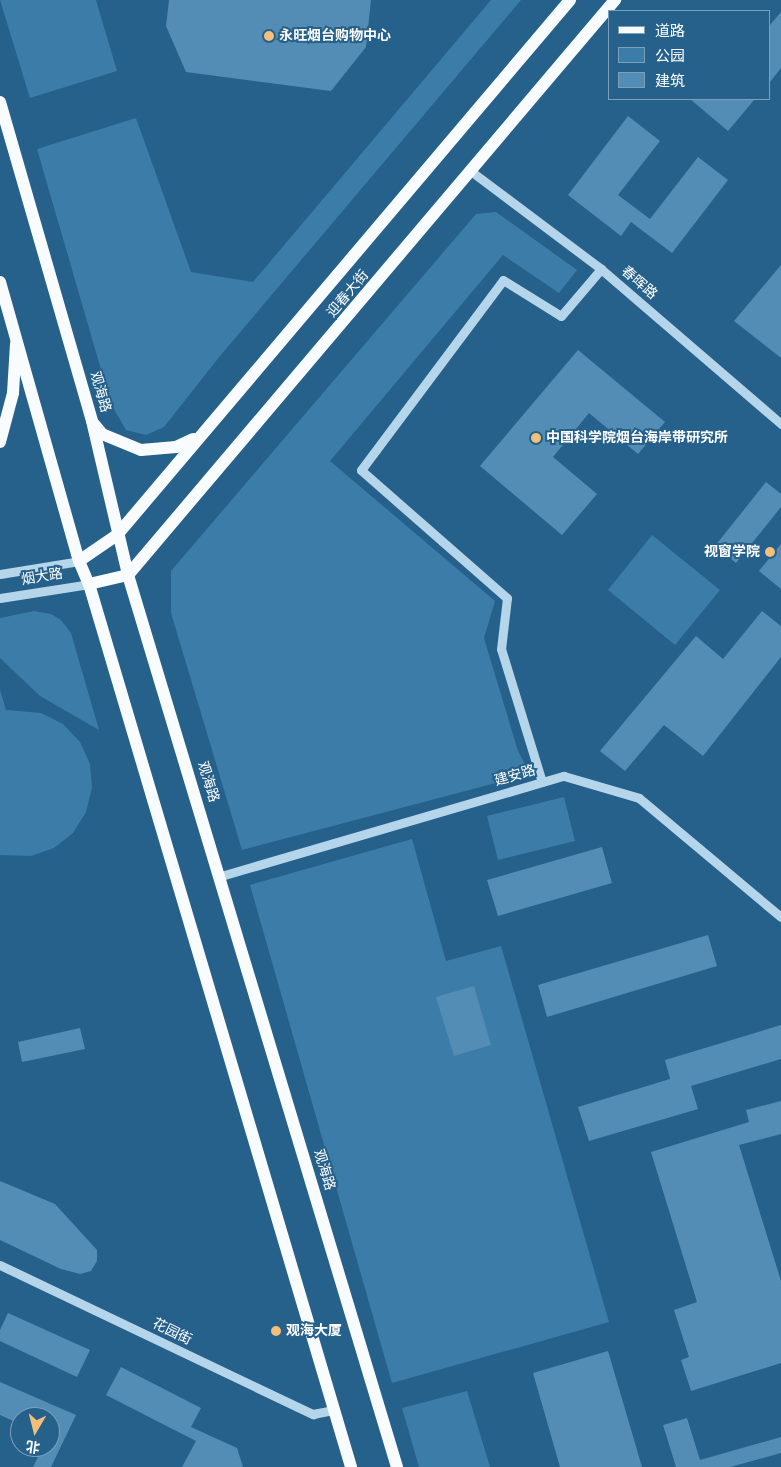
<!DOCTYPE html>
<html>
<head>
<meta charset="utf-8">
<style>
  body { margin:0 }
  #map { position:relative; width:781px; height:1467px; overflow:hidden; background:#26618c; font-family:"Fira Sans Condensed","Noto Sans SC",sans-serif }
  div>[style] { position:absolute }
  .green>* { inset:0; background:#3b7ca9 }
  .building>* { inset:0; background:#538db5 }
  .minor>* { height:9px; margin:-4.5px; padding:0 4.5px; transform-origin:4.5px; border-radius:4.5px; background:#b5d5ea }
  .major>* { height:12px; margin:-6px; padding:0 6px; transform-origin:6px; border-radius:6px; background:#f9fcfe }
  .dots>* { width:14px; height:14px; translate:-50% -50%; box-sizing:border-box; border:2px solid #26618c; border-radius:50% }
  span { translate:-50% -50%; white-space:nowrap; text-align:center; line-height:1.15; -webkit-text-stroke:4px #26618c; paint-order:stroke }
  .poi-label { font-size:14px; color:#fff; font-weight:700 }
  .left { translate:0 -50%; text-align:left }
  .right { translate:-100% -50%; text-align:right }
  .street-label { font-size:14px; color:#fff }
  .legend { position:absolute; left:608px; top:10px; width:162px; height:90px; box-sizing:border-box; background:#26618c; border:1px solid #7da0ba; margin:0; padding:6px 9px; list-style:none; font-size:15px; color:#fff }
  .legend li { display:flex; align-items:center; gap:10px; height:25px }
  .legend b { width:25px; border:1px solid #7da0ba }
  .north { position:absolute; left:10px; top:1407px; width:50px; height:50px; box-sizing:border-box; background:#26618c; border:1px solid #7da0ba; border-radius:50%; rotate:188deg; font-size:14px; font-weight:700; line-height:20px; text-align:center; color:#fff }
  .north::after { content:''; display:block; margin:auto; width:18px; height:22px; background:#f3bf7a; clip-path:polygon(50% 0,100% 100%,50% 72%,0 100%) }
</style>
</head>
<body>
<div id="map">
  <div class="green">
    <div style="clip-path:polygon(0 0,96px 0,117px 71px,30px 98px)"></div>
    <div style="clip-path:polygon(491px 0,521px 0,220px 356px,164px 427px,146px 435px,126px 430px,111px 404px,37px 149px,136px 118px,191px 272px,253px 282px)"></div>
    <div style="clip-path:polygon(496px 212px,577px 270px,559px 293px,503px 255px,330px 461px,495px 601px,484px 638px,518px 751px,530px 774px,242px 850px,171px 613px,171px 571px,476px 214px)"></div>
    <div style="clip-path:polygon(652px 535px,720px 590px,675px 645px,608px 590px)"></div>
    <div style="clip-path:polygon(34px 611px,51px 614px,61px 620px,71px 633px,99px 730px,40px 696px,0 658px,0 618px)"></div>
    <div style="clip-path:polygon(0 690px,6px 710px,41px 713px,63px 724px,80px 742px,90px 764px,92px 788px,86px 812px,73px 833px,54px 848px,31px 856px,0 855px)"></div>
    <div style="clip-path:polygon(564px 797px,575px 841px,498px 860px,487px 816px)"></div>
    <div style="clip-path:polygon(412px 839px,446px 961px,501px 946px,609px 1322px,392px 1383px,250px 885px)"></div>
    <div style="clip-path:polygon(467px 1391px,490px 1467px,419px 1467px,402px 1408px)"></div>
  </div>
  <div class="building">
    <div style="clip-path:polygon(169px 0,371px 0,366px 47px,331px 91px,186px 72px,166px 26px)"></div>
    <div style="clip-path:polygon(781px 12px,781px 68px,770px 82px,770px 25px)"></div>
    <div style="clip-path:polygon(690px 99px,755px 99px,728px 131px)"></div>
    <div style="clip-path:polygon(628px 116px,660px 141px,618px 195px,650px 219px,698px 157px,728px 180px,672px 253px,631px 222px,621px 236px,568px 195px)"></div>
    <div style="clip-path:polygon(781px 265px,781px 358px,734px 321px)"></div>
    <div style="clip-path:polygon(578px 350px,665px 422px,638px 454px,589px 413px,553px 457px,597px 494px,562px 535px,480px 466px)"></div>
    <div style="clip-path:polygon(766px 482px,781px 494px,781px 507px,736px 563px,715px 546px)"></div>
    <div style="clip-path:polygon(781px 544px,781px 589px,759px 571px)"></div>
    <div style="clip-path:polygon(762px 611px,781px 626px,781px 657px,703px 756px,664px 725px,625px 771px,600px 751px,696px 636px,723px 659px)"></div>
    <div style="clip-path:polygon(602px 847px,612px 883px,498px 916px,487px 880px)"></div>
    <div style="clip-path:polygon(708px 935px,717px 966px,547px 1017px,538px 985px)"></div>
    <div style="clip-path:polygon(474px 986px,491px 1045px,454px 1056px,436px 997px)"></div>
    <div style="clip-path:polygon(781px 1025px,781px 1059px,691px 1086px,698px 1109px,589px 1141px,578px 1107px,670px 1079px,665px 1060px)"></div>
    <div style="clip-path:polygon(80px 1028px,85px 1049px,22px 1062px,18px 1042px)"></div>
    <div style="clip-path:polygon(781px 1101px,781px 1134px,739px 1145px,781px 1281px,781px 1363px,691px 1391px,681px 1360px,689px 1357px,674px 1310px,697px 1302px,651px 1152px,749px 1122px,746px 1110px)"></div>
    <div style="clip-path:polygon(0 1181px,55px 1204px,97px 1250px,97px 1261px,91px 1271px,80px 1274px,61px 1269px,0 1240px)"></div>
    <div style="clip-path:polygon(8px 1313px,90px 1350px,77px 1377px,0 1341px,0 1330px)"></div>
    <div style="clip-path:polygon(608px 1351px,642px 1467px,560px 1467px,533px 1373px)"></div>
    <div style="clip-path:polygon(121px 1367px,201px 1408px,191px 1427px,237px 1448px,243px 1467px,182px 1467px,196px 1441px,106px 1395px)"></div>
    <div style="clip-path:polygon(0 1382px,76px 1415px,51px 1467px,33px 1467px,43px 1447px,50px 1447px,50px 1417px,20px 1417px,20px 1424px,0 1415px)"></div>
    <div style="clip-path:polygon(687px 1418px,700px 1460px,781px 1437px,781px 1453px,730px 1467px,676px 1467px,663px 1425px)"></div>
  </div>
  <div class="minor">
    <div style="left:472px;top:172px;width:161px;rotate:36.9deg"></div>
    <div style="left:601px;top:269px;width:238px;rotate:40.7deg"></div>
    <div style="left:0;top:574px;width:80px;rotate:-9.3deg"></div>
    <div style="left:0;top:598px;width:90px;rotate:-8.9deg"></div>
    <div style="left:542px;top:782px;width:139px;rotate:-107.1deg"></div>
    <div style="left:501px;top:649px;width:51px;rotate:-83.3deg"></div>
    <div style="left:507px;top:598px;width:194px;rotate:-138.8deg"></div>
    <div style="left:361px;top:470px;width:237px;rotate:-53.2deg"></div>
    <div style="left:503px;top:280px;width:68px;rotate:31.8deg"></div>
    <div style="left:561px;top:316px;width:62px;rotate:-49.6deg"></div>
    <div style="left:221px;top:876px;width:357px;rotate:-16.3deg"></div>
    <div style="left:564px;top:776px;width:78px;rotate:16.3deg"></div>
    <div style="left:639px;top:798px;width:185px;rotate:40deg"></div>
    <div style="left:0;top:1265px;width:347px;rotate:25.5deg"></div>
    <div style="left:313px;top:1414px;width:20px;rotate:-11deg"></div>
  </div>
  <div class="major">
    <div style="left:0;top:102px;width:332px;rotate:73.9deg"></div>
    <div style="left:92px;top:421px;width:158px;rotate:76.8deg"></div>
    <div style="left:128px;top:575px;width:932px;rotate:73.22deg"></div>
    <div style="left:0;top:282px;width:290px;rotate:74.2deg"></div>
    <div style="left:79px;top:561px;width:25px;rotate:67deg"></div>
    <div style="left:89px;top:584px;width:921px;rotate:73.47deg"></div>
    <div style="left:94px;top:424px;width:13px;rotate:51deg"></div>
    <div style="left:102px;top:434px;width:42px;rotate:22.3deg"></div>
    <div style="left:141px;top:450px;width:35px;rotate:-5deg"></div>
    <div style="left:176px;top:447px;width:19px;rotate:-25deg"></div>
    <div style="left:0;top:442px;width:51px;rotate:-75.1deg"></div>
    <div style="left:13px;top:393px;width:49px;rotate:-86.5deg"></div>
    <div style="left:79px;top:561px;width:46px;rotate:-34.4deg"></div>
    <div style="left:117px;top:535px;width:701px;rotate:-49.74deg"></div>
    <div style="left:89px;top:584px;width:40px;rotate:-13deg"></div>
    <div style="left:128px;top:575px;width:754px;rotate:-49.74deg"></div>
  </div>
  <div class="dots">
    <div style="left:269px;top:36px;background:#f3bf7a"></div>
    <div style="left:536px;top:438px;background:#f3bf7a"></div>
    <div style="left:770px;top:552px;background:#f3bf7a"></div>
    <div style="left:276px;top:1331px;background:#f3bf7a"></div>
  </div>
  <div class="poi-label">
    <span class="left" style="left:279px;top:36px">永旺烟台购物中心</span>
    <span class="left" style="left:546px;top:438px">中国科学院烟台海岸带研究所</span>
    <span class="right" style="left:760px;top:552px">视窗学院</span>
    <span class="left" style="left:286px;top:1331px">观海大厦</span>
  </div>
  <div class="street-label">
    <span style="left:639px;top:283px;rotate:41deg">春晖路</span>
    <span style="left:348px;top:294px;rotate:-50deg">迎春大街</span>
    <span style="left:100px;top:392px;rotate:74deg">观海路</span>
    <span style="left:42px;top:577px;rotate:-9deg">烟大路</span>
    <span style="left:515px;top:776px;rotate:-16deg">建安路</span>
    <span style="left:208px;top:782px;rotate:73deg">观海路</span>
    <span style="left:324px;top:1170px;rotate:73deg">观海路</span>
    <span style="left:172px;top:1332px;rotate:26deg">花园街</span>
  </div>
  <ul class="legend">
  <li><b style="height:6px;background:#f9fcfe"></b>道路</li>
  <li><b style="height:14px;background:#3b7ca9"></b>公园</li>
  <li><b style="height:14px;background:#538db5"></b>建筑</li>
  </ul>
  <div class="north">北</div>
</div>
</body>
</html>
